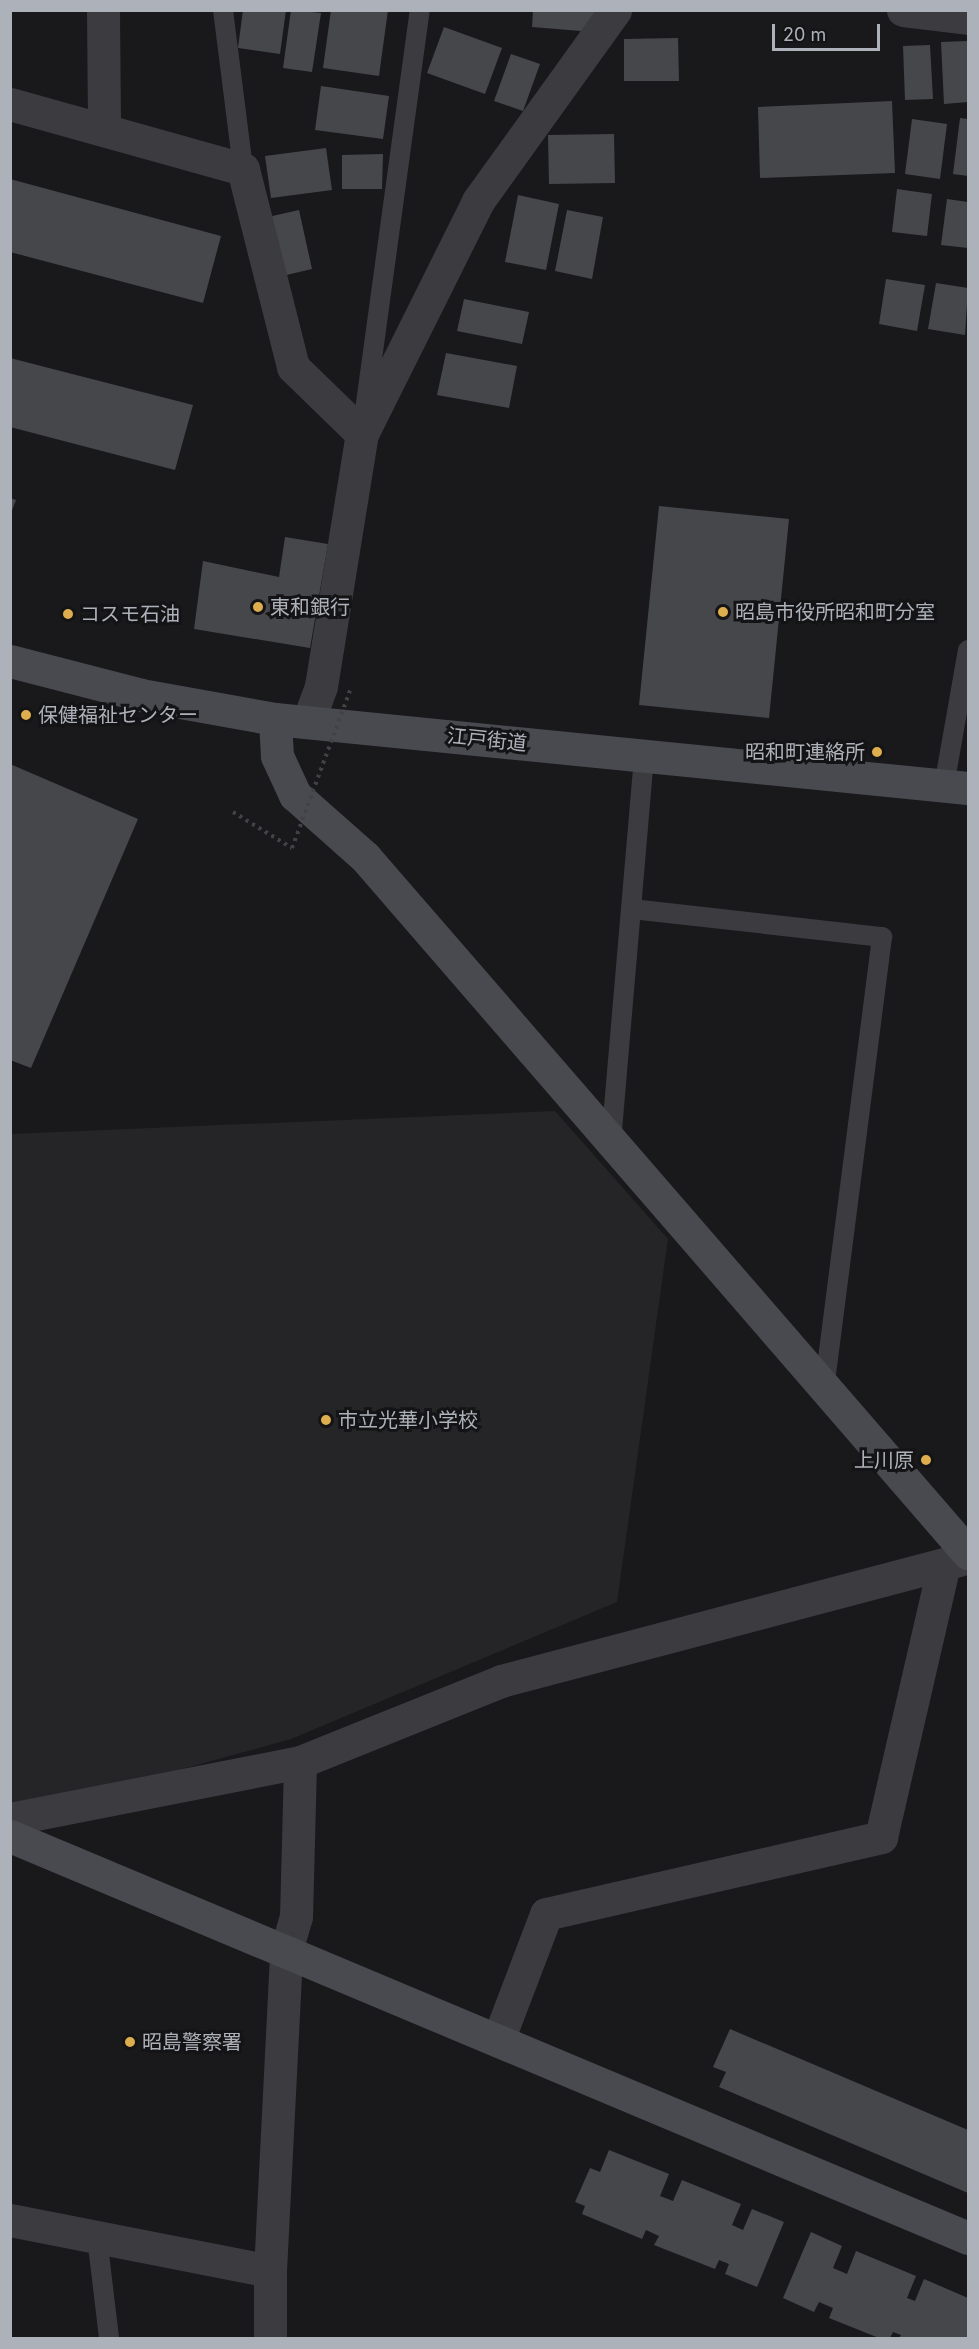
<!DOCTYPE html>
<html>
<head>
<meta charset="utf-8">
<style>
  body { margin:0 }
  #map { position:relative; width:979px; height:2349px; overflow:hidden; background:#19191b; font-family:Inter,"Noto Sans JP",sans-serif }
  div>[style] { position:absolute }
  .built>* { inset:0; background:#252528 }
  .building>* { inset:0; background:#46474b }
  .path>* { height:4px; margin-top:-2px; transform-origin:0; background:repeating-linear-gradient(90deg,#414246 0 3px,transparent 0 7.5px) }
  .lane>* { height:20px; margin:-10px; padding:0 10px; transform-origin:10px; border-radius:10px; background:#3b3b40 }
  .street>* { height:33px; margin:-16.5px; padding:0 16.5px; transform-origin:16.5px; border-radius:16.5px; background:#3b3b40 }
  .secondary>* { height:33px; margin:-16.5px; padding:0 16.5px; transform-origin:16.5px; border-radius:16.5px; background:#494a4f }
  .path-bridge>* { height:4px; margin-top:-2px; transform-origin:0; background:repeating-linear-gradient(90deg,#414246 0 3px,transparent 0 7.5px) }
  .dots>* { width:16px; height:16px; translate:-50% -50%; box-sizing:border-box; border:3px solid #141416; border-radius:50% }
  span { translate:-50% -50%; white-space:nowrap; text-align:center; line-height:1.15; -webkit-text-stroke:6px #141416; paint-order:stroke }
  .poi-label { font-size:20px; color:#adb1b9 }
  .left { translate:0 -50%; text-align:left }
  .right { translate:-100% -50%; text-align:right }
  .street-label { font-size:20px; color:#adb1b9 }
  .frame { position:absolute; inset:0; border:12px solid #adb1b9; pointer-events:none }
  .scale { position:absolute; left:772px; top:24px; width:108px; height:27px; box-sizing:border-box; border:3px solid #adb1b9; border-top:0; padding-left:8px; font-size:18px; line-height:21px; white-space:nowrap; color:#adb1b9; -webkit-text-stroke:4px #141416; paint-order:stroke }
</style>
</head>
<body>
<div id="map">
  <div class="built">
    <div style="clip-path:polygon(555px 1111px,668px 1239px,617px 1602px,291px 1739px,11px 1816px,10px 1134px)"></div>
  </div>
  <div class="building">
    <div style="clip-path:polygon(243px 10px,286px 10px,280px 54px,238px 48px)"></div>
    <div style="clip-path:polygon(291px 10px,321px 13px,312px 72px,283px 68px)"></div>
    <div style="clip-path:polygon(331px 10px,388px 10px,379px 76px,323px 68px)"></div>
    <div style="clip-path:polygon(533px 10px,595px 10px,593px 32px,532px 27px)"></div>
    <div style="clip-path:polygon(444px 27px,502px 48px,485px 94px,427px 73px)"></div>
    <div style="clip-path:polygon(678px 38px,679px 81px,624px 81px,624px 39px)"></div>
    <div style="clip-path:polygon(968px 41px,968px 102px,944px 104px,941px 42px)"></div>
    <div style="clip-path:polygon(930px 45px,933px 99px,905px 100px,903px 46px)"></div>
    <div style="clip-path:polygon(511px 54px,540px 64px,523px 111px,494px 101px)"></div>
    <div style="clip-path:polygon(321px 86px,389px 96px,383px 139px,315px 130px)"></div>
    <div style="clip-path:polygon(892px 101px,895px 173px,760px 178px,758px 107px)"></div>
    <div style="clip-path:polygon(960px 118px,968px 119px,968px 176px,953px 174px)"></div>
    <div style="clip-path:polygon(912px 119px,947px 124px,940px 179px,905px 174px)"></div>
    <div style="clip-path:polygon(614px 134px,615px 183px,549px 184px,548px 135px)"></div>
    <div style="clip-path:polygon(326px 148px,332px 190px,271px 198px,265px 156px)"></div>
    <div style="clip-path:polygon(383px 154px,382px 189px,342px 189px,342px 155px)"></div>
    <div style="clip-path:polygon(10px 179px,221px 236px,203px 303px,10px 252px)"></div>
    <div style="clip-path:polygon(897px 189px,932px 194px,927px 236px,892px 232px)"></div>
    <div style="clip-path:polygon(518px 195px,559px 204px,546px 270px,505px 262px)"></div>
    <div style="clip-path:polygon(947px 199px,968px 202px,968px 248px,941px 245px)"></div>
    <div style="clip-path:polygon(299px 210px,312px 269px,282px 276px,268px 217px)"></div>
    <div style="clip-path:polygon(567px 210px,603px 217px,592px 279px,555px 271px)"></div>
    <div style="clip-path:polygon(886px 279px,925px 285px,917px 331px,879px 324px)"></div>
    <div style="clip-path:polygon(936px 283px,968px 288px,965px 335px,928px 329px)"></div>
    <div style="clip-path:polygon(464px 299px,529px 312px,522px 344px,457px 331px)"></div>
    <div style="clip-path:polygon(446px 353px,517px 366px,509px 408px,437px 395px)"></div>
    <div style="clip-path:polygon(10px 358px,193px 405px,175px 470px,10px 427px)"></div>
    <div style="clip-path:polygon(10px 498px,16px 500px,11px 513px,10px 513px)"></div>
    <div style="clip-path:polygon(659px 506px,789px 519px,769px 718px,639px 705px)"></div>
    <div style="clip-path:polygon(285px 537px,328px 544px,310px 648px,194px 629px,203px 561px,279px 577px)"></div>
    <div style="clip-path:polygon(10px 764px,138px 819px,31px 1068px,10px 1060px)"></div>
    <div style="clip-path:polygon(730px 2029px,968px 2130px,968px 2193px,719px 2087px,726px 2072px,713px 2067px)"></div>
    <div style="clip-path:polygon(609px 2150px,669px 2174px,660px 2196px,673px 2201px,682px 2180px,741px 2204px,732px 2225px,743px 2230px,752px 2209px,784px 2222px,757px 2287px,725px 2274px,729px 2264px,719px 2260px,715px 2269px,654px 2245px,659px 2236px,646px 2230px,642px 2239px,582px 2214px,585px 2206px,575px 2202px,590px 2168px,600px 2172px)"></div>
    <div style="clip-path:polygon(811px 2232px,842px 2246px,833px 2268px,847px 2274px,856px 2251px,916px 2276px,907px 2298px,915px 2301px,924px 2279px,968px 2298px,968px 2338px,899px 2338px,901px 2335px,893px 2332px,890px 2338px,879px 2338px,829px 2318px,833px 2308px,819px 2302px,814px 2312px,783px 2298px)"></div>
  </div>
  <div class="path">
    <div style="left:233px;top:812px;width:69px;rotate:31.4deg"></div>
  </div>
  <div class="lane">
    <div style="left:223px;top:10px;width:160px;rotate:82.8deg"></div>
    <div style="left:365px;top:410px;width:404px;rotate:-82.2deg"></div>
    <div style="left:944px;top:786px;width:138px;rotate:-80deg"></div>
    <div style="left:632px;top:909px;width:252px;rotate:6.4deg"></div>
    <div style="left:882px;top:937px;width:450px;rotate:97.3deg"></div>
    <div style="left:611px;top:1142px;width:387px;rotate:-85.1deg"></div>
    <div style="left:97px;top:2237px;width:102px;rotate:83.2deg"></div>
  </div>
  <div class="street">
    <div style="left:103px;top:10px;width:120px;rotate:89.5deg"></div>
    <div style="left:903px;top:10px;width:65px;rotate:7deg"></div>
    <div style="left:10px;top:104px;width:242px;rotate:15.6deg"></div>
    <div style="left:243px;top:169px;width:204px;rotate:75.8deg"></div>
    <div style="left:293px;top:367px;width:96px;rotate:44.2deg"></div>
    <div style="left:308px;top:722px;width:38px;rotate:-70deg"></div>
    <div style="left:321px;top:686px;width:255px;rotate:-80.8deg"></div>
    <div style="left:362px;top:434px;width:260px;rotate:-63.5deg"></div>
    <div style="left:478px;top:201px;width:235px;rotate:-54.3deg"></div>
    <div style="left:10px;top:1819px;width:296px;rotate:-11.1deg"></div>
    <div style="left:300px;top:1762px;width:217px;rotate:-21.9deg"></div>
    <div style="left:501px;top:1681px;width:483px;rotate:-14.8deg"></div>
    <div style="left:498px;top:2040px;width:135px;rotate:-69.1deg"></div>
    <div style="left:546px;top:1914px;width:344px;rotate:-12.9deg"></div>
    <div style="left:881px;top:1837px;width:279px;rotate:-77deg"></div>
    <div style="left:10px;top:2220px;width:265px;rotate:11.1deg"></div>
    <div style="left:270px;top:2338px;width:67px;rotate:-90deg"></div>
    <div style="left:270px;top:2271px;width:320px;rotate:-87.1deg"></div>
    <div style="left:286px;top:1951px;width:35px;rotate:-74deg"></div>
    <div style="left:296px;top:1917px;width:155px;rotate:-88.5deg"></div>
  </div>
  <div class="secondary">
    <div style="left:10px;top:661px;width:135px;rotate:14.5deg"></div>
    <div style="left:141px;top:695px;width:136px;rotate:10.2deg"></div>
    <div style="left:275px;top:719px;width:696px;rotate:5.69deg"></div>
    <div style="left:275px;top:719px;width:37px;rotate:87deg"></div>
    <div style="left:277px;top:756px;width:43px;rotate:65.2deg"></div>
    <div style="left:295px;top:795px;width:94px;rotate:41.5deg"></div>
    <div style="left:365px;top:857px;width:921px;rotate:49.1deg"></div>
    <div style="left:10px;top:1836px;width:1039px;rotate:22.76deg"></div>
  </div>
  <div class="path-bridge">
    <div style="left:292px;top:848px;width:168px;rotate:-69.8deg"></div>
  </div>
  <div class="dots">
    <div style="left:258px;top:607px;background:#dead4e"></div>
    <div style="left:723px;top:612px;background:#dead4e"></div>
    <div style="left:68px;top:614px;background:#dead4e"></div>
    <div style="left:26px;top:715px;background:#dead4e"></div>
    <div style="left:877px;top:752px;background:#dead4e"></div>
    <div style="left:326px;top:1420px;background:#dead4e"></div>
    <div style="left:926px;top:1460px;background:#dead4e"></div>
    <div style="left:130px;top:2042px;background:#dead4e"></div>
  </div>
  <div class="poi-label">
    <span class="left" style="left:270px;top:607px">東和銀行</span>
    <span class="left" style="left:735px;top:612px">昭島市役所昭和町分室</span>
    <span class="left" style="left:80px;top:614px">コスモ石油</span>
    <span class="left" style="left:38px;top:715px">保健福祉センター</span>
    <span class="right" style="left:865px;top:752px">昭和町連絡所</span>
    <span class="left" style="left:338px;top:1420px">市立光華小学校</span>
    <span class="right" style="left:914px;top:1460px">上川原</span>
    <span class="left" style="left:142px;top:2042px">昭島警察署</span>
  </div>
  <div class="street-label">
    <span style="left:487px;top:740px;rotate:6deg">江戸街道</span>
  </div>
  <div class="frame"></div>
  <div class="scale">20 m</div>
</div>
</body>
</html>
